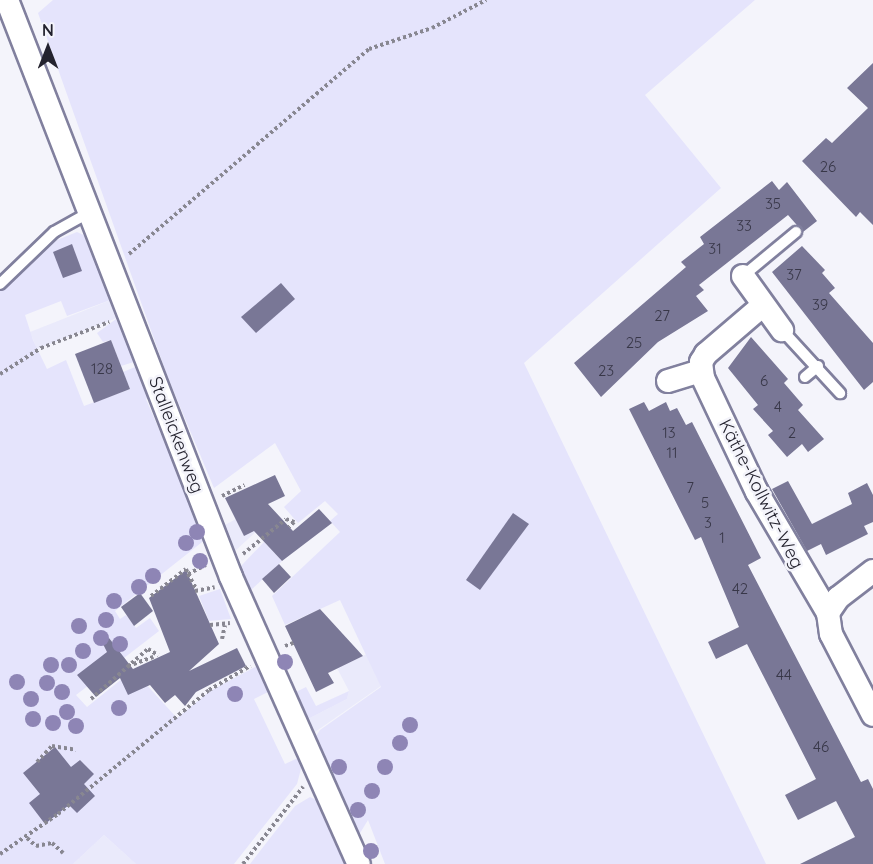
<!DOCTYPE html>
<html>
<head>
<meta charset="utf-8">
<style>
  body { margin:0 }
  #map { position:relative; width:873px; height:864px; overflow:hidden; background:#f4f4fb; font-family:Quicksand,sans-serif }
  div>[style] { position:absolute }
  .built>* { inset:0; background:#eaeafb }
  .green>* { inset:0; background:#e5e4fc }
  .building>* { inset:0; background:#797796 }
  .path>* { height:4px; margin-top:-2px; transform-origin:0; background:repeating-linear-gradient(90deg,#888791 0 3px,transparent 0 6px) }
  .roads { filter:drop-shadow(2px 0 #81809e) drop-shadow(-2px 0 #81809e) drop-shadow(0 2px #81809e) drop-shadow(0 -2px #81809e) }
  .lane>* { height:10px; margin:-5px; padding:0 5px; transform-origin:5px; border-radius:5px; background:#fff }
  .street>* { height:22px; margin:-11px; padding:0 11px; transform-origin:11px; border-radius:11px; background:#fff }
  .trees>* { width:16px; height:16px; margin:-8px; border-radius:50%; background:#8e85b5 }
  span { translate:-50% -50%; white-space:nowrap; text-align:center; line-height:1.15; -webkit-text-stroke:5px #f4f4fb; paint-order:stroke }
  .number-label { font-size:15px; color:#383748 }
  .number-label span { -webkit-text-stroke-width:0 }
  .street-label { font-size:18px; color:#23222e }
  .north { position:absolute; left:18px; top:18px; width:60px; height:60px; -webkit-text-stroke:4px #f4f4fb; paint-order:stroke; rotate:0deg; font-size:16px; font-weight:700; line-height:24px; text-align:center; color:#23222e }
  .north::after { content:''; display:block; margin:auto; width:21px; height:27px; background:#23222e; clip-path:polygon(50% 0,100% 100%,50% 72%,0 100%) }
</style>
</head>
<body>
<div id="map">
  <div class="built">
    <div style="clip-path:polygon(116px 298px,122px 316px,37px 349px,30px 332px)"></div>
    <div style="clip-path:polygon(236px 519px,260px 528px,234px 552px,223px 526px)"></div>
    <div style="clip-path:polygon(367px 654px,381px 686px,315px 732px,308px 719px,347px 699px,349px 691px,337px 668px)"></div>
    <div style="clip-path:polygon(104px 835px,136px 864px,73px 864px)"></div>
  </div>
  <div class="green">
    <div style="clip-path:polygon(53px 0,755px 0,645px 95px,721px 188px,524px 363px,766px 864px,385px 864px,368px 820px,357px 838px,312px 742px,320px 730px,381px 687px,340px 600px,285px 625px,272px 596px,340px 532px,330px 521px,338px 514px,325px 501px,298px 523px,284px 507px,301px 491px,275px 443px,214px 488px,168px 378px,38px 13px)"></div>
    <div style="clip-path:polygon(77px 232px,88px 237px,116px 298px,67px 316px,61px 301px,25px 315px,33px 340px,47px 369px,66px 360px,84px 406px,130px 389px,123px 372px,140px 365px,151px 395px,146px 399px,206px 539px,115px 611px,120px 619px,126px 615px,136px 628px,150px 618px,159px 631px,76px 695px,87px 707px,133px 670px,177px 718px,210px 691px,257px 666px,272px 690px,254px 699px,285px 764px,300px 757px,302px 765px,297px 784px,234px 864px,136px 864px,104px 835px,73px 864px,0 864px,0 289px,52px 242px)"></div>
    <div style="clip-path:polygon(116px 319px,137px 361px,121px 366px,111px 340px,103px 342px,97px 333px)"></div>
    <div style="clip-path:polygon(264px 542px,282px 561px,251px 590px,241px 566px)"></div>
    <div style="clip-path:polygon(220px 589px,231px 619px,209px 621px,199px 596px)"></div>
    <div style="clip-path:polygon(306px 687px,316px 706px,349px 691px,347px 699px,308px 719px,296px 692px)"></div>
    <div style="clip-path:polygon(310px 797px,323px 803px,347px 864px,250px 864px,295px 806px)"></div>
  </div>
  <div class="building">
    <div style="clip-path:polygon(873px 63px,873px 225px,860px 212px,856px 217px,802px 161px,826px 138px,832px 143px,868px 108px,847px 88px)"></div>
    <div style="clip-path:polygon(772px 181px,779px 190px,787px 182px,817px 221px,803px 232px,788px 215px,699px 285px,704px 290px,696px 296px,708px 311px,658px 342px,601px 397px,574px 363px,686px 267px,681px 262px,704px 244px,700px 237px)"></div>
    <div style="clip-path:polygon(72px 244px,82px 271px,63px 278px,53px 252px)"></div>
    <div style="clip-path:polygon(802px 246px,825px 270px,822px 273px,835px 288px,829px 293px,873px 343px,873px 382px,864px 390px,772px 272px)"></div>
    <div style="clip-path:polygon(281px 283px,295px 299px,256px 333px,241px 317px)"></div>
    <div style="clip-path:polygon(751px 337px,788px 379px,784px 383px,803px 405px,798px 410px,824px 439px,808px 452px,802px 444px,787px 457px,768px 435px,773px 431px,753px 409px,758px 405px,728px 368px)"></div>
    <div style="clip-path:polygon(111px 340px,130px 389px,94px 403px,75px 354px)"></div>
    <div style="clip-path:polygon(644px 402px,649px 411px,666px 402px,670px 411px,677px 408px,686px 425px,692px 422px,761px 558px,748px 565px,861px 782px,868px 779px,873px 789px,873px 864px,800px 864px,855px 837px,836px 801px,798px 820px,785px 795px,816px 779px,791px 730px,747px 644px,716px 659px,708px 642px,739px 627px,701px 537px,695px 540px,629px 409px)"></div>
    <div style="clip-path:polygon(275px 475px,285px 496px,268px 504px,293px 531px,319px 509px,332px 523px,282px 561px,254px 531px,244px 536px,225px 498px)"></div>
    <div style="clip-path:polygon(788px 481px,812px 524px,852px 504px,848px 493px,867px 483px,873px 495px,873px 522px,864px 526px,868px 534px,826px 555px,821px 544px,807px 551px,772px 489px)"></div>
    <div style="clip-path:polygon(513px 513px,529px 524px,480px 590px,466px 580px)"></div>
    <div style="clip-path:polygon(279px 564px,291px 577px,274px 593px,262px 579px)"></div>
    <div style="clip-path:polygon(186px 570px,219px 644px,189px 671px,237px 648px,246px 666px,196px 692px,185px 706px,175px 695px,165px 703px,150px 685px,128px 695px,120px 678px,96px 697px,77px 675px,107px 652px,102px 642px,109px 638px,133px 669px,170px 652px,149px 598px)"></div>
    <div style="clip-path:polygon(140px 593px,153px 611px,134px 626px,121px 607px)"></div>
    <div style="clip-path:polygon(320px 609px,363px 656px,328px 673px,334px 683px,316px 692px,285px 626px)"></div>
    <div style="clip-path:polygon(55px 747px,71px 767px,80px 760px,94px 774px,84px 784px,95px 796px,77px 813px,69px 805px,45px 824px,29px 803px,40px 794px,23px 773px)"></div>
  </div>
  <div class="path">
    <div style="left:129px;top:254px;width:316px;rotate:-40.5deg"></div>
    <div style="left:369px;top:49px;width:66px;rotate:-18.4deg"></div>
    <div style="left:432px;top:28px;width:61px;rotate:-27.4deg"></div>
    <div style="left:0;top:374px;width:49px;rotate:-32.4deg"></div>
    <div style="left:41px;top:348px;width:73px;rotate:-20.9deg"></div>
    <div style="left:222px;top:496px;width:25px;rotate:-26deg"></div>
    <div style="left:243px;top:554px;width:55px;rotate:-39.1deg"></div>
    <div style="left:286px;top:519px;width:9px;rotate:21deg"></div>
    <div style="left:294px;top:522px;width:7px;rotate:135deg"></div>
    <div style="left:188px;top:574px;width:18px;rotate:61deg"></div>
    <div style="left:195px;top:591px;width:20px;rotate:-11deg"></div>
    <div style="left:151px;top:596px;width:44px;rotate:-37.6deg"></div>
    <div style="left:186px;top:569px;width:5px;rotate:68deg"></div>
    <div style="left:188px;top:574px;width:20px;rotate:-27deg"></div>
    <div style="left:210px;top:625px;width:20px;rotate:-6deg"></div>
    <div style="left:222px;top:639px;width:14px;rotate:-78deg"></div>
    <div style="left:285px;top:646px;width:9px;rotate:-21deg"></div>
    <div style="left:128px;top:666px;width:27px;rotate:-20deg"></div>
    <div style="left:91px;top:699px;width:76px;rotate:-41.3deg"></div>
    <div style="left:148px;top:649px;width:12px;rotate:31deg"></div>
    <div style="left:37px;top:762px;width:22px;rotate:-47deg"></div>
    <div style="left:52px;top:746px;width:24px;rotate:9deg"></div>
    <div style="left:27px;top:838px;width:12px;rotate:42deg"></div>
    <div style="left:36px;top:846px;width:16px;rotate:-11deg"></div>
    <div style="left:52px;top:843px;width:15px;rotate:42deg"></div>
    <div style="left:0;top:854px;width:70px;rotate:-34.6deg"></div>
    <div style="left:58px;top:814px;width:195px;rotate:-39.4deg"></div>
    <div style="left:209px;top:690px;width:48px;rotate:-30.3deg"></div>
    <div style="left:243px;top:864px;width:98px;rotate:-52.1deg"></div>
  </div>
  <div class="roads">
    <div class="lane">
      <div style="left:743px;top:276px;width:69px;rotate:-39.7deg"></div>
      <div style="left:0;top:284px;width:75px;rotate:-43.9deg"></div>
      <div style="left:54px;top:232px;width:41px;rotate:-29.1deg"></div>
      <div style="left:782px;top:330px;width:86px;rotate:47.4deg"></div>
      <div style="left:805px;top:377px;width:17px;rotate:-40deg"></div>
    </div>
    <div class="street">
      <div style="left:7px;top:0;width:619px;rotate:68.78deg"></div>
      <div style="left:231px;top:577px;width:314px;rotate:66deg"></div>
      <div style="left:743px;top:276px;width:67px;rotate:54.2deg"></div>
      <div style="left:762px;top:306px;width:74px;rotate:139.4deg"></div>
      <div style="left:706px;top:354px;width:9px;rotate:122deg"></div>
      <div style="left:701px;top:362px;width:16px;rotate:83deg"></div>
      <div style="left:703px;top:378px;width:126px;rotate:64.7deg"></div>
      <div style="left:757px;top:492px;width:140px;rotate:59.6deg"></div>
      <div style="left:668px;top:381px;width:34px;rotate:-17deg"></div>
      <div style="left:873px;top:571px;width:44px;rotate:142.4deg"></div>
      <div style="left:838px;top:598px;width:18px;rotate:124deg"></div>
      <div style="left:828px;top:613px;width:21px;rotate:82deg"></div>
      <div style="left:831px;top:634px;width:91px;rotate:62.6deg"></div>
    </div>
  </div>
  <div class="trees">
    <div style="left:197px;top:532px"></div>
    <div style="left:186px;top:543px"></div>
    <div style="left:200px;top:561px"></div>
    <div style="left:153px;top:576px"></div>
    <div style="left:139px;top:587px"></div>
    <div style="left:114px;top:601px"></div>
    <div style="left:106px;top:620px"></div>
    <div style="left:79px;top:626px"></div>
    <div style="left:101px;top:638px"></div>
    <div style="left:120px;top:644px"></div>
    <div style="left:83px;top:651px"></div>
    <div style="left:285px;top:662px"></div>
    <div style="left:51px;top:665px"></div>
    <div style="left:69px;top:665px"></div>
    <div style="left:17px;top:682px"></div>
    <div style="left:47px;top:683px"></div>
    <div style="left:62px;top:692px"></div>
    <div style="left:235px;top:694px"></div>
    <div style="left:31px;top:699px"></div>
    <div style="left:119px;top:708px"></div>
    <div style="left:67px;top:712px"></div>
    <div style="left:33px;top:719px"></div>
    <div style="left:53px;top:723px"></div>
    <div style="left:410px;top:725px"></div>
    <div style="left:76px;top:726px"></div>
    <div style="left:400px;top:743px"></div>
    <div style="left:339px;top:767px"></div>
    <div style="left:385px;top:767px"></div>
    <div style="left:372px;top:791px"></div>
    <div style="left:358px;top:810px"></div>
    <div style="left:371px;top:851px"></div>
  </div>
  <div class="number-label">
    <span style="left:828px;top:167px">26</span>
    <span style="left:773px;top:204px">35</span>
    <span style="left:744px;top:226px">33</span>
    <span style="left:715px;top:249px">31</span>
    <span style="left:794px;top:275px">37</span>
    <span style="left:820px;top:305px">39</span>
    <span style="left:662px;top:316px">27</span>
    <span style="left:634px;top:343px">25</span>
    <span style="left:102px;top:369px">128</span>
    <span style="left:606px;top:371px">23</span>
    <span style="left:764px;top:381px">6</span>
    <span style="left:778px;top:407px">4</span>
    <span style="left:669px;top:433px">13</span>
    <span style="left:792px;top:433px">2</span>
    <span style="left:672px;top:453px">11</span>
    <span style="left:690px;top:488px">7</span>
    <span style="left:705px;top:503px">5</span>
    <span style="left:708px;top:523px">3</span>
    <span style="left:722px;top:538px">1</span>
    <span style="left:740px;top:589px">42</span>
    <span style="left:784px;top:675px">44</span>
    <span style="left:821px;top:747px">46</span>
  </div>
  <div class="street-label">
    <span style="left:176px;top:435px;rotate:69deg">Stalleickenweg</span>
    <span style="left:761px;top:494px;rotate:63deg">Käthe-Kollwitz-Weg</span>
  </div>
  <div class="north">N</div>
</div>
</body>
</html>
